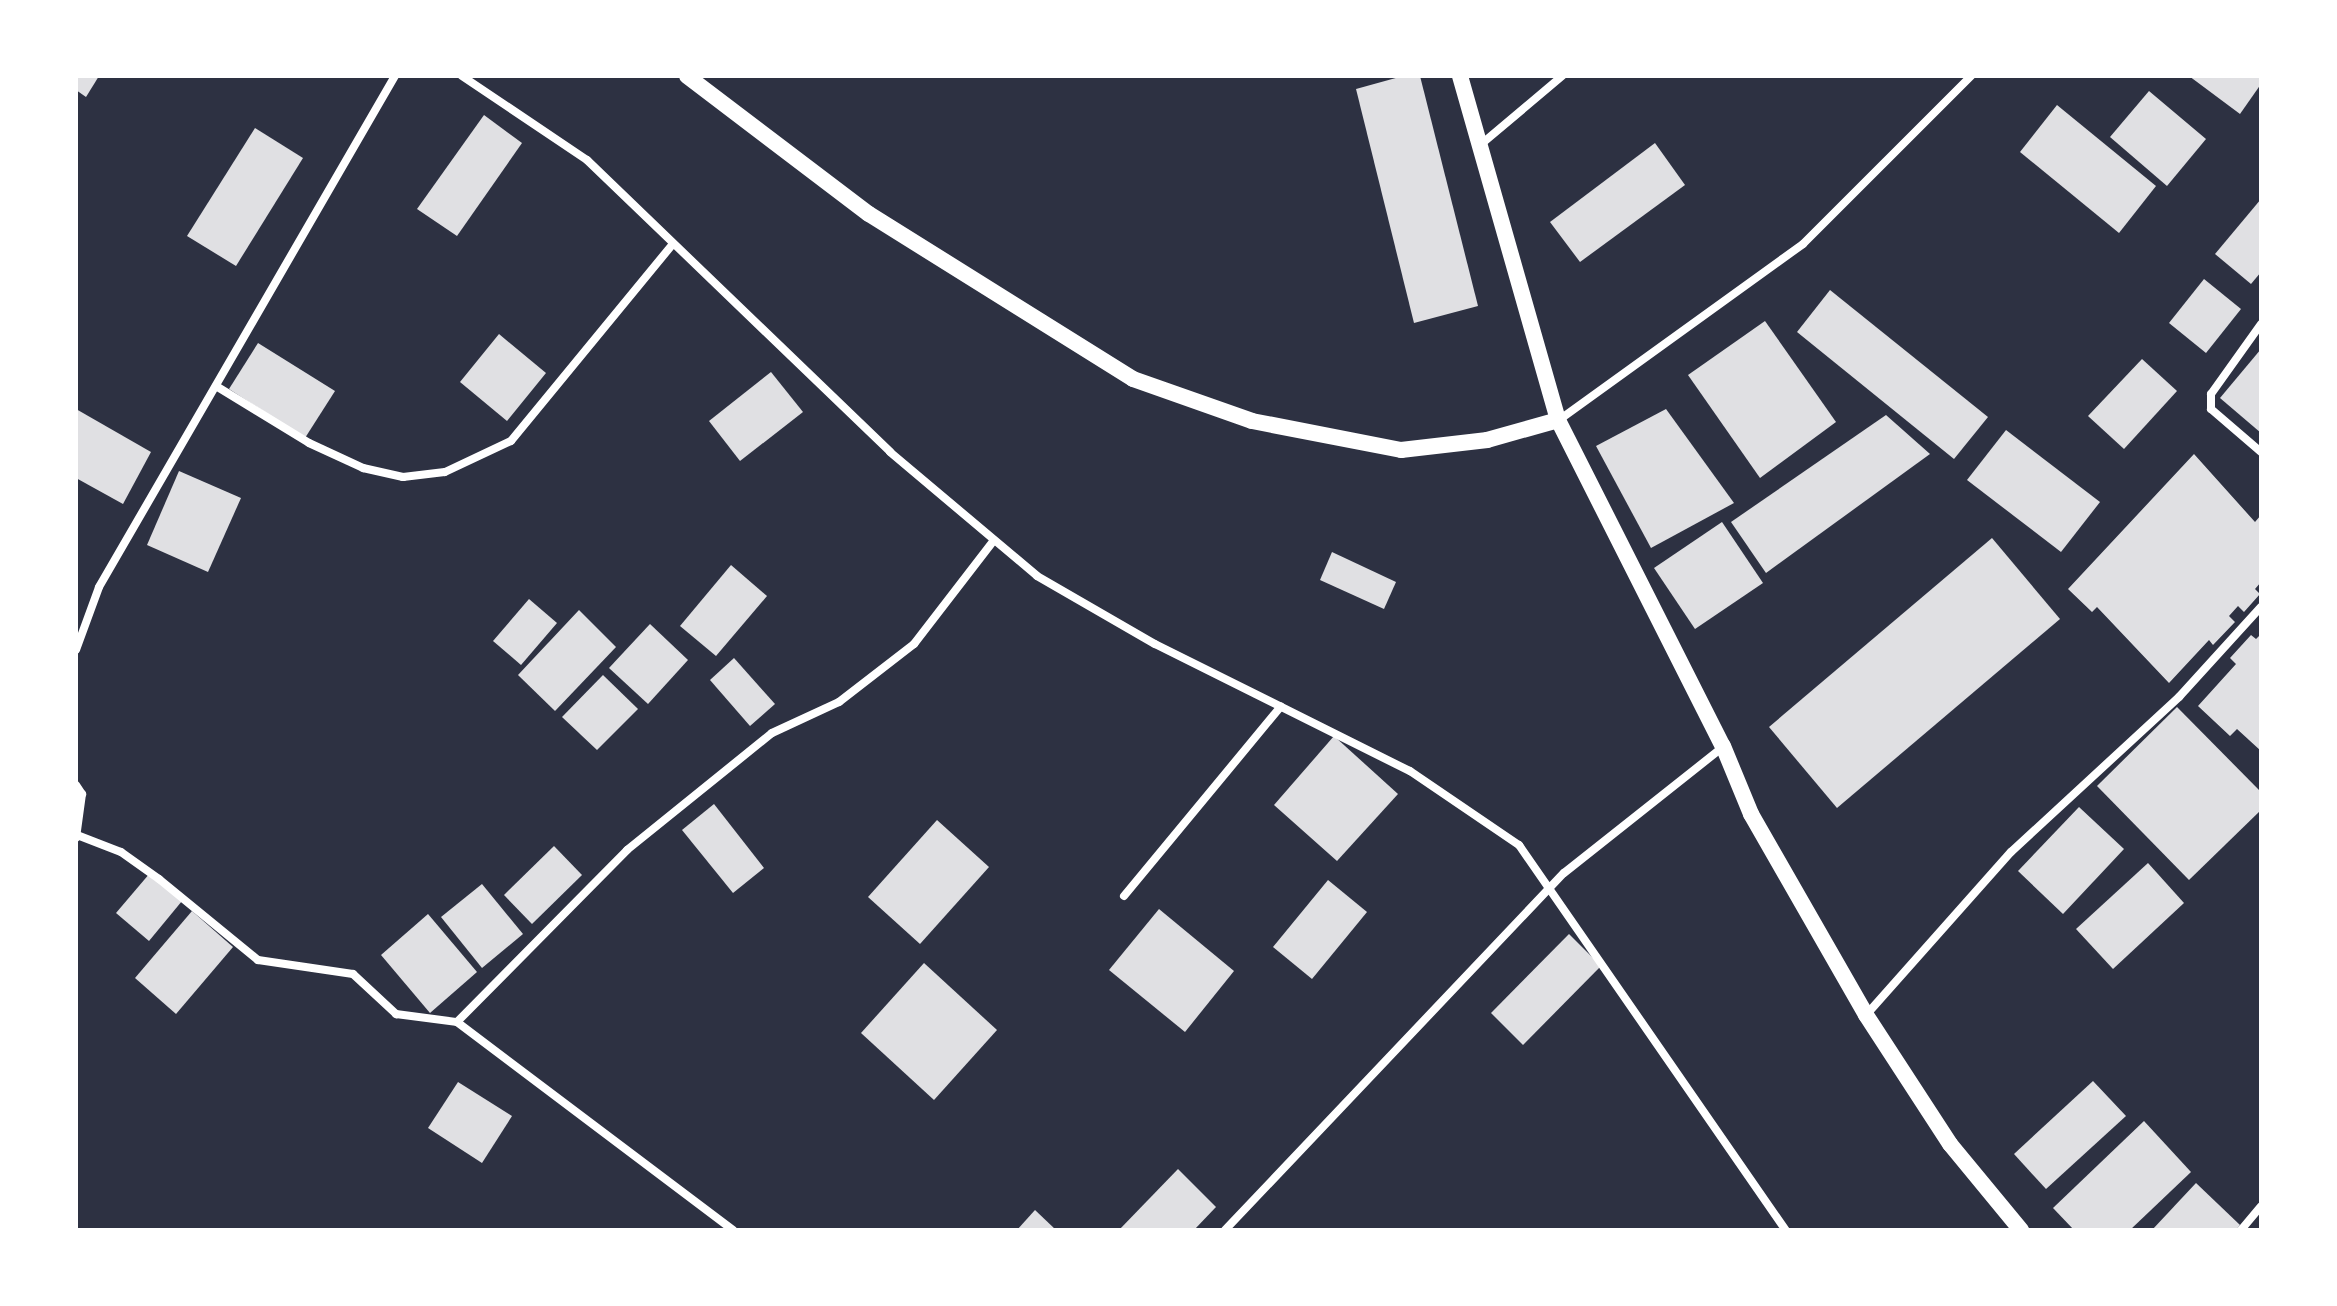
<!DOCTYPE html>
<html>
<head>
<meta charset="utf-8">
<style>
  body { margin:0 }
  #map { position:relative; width:2337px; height:1306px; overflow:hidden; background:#2d3142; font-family:Ubuntu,sans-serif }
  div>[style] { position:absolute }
  .building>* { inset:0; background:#e0e0e3 }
  .minor>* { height:8px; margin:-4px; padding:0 4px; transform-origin:4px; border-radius:4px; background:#fff }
  .secondary>* { height:16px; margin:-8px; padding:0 8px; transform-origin:8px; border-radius:8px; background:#fff }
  span { translate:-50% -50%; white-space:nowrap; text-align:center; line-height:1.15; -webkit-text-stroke:6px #fff; paint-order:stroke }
  .frame { position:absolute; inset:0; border:78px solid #fff; pointer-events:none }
</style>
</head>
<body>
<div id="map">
  <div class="building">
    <div style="clip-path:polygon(76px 76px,99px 76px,86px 97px,76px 90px)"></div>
    <div style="clip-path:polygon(1403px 76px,1420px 76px,1478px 306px,1414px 323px,1356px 89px)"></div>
    <div style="clip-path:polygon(2189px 76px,2261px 76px,2261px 84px,2240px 114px)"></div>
    <div style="clip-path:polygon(2149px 91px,2206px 139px,2167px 186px,2110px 137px)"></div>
    <div style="clip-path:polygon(2057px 105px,2156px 186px,2119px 233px,2020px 152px)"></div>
    <div style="clip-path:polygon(484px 115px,522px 143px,457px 236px,417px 209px)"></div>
    <div style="clip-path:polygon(255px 128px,303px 158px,236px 266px,187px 236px)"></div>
    <div style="clip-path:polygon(1655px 143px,1685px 185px,1580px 262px,1550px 222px)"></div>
    <div style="clip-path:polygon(2261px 199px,2261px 272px,2251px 284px,2215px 254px)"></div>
    <div style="clip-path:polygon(2204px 279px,2241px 309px,2206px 353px,2169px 323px)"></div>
    <div style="clip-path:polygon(1830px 290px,1988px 417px,1954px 459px,1797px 332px)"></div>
    <div style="clip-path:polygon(1765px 321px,1836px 422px,1760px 478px,1688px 375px)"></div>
    <div style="clip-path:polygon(499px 334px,546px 373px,507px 421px,460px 382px)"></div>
    <div style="clip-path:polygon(258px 343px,335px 391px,305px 438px,229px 389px)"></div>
    <div style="clip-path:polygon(2261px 349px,2261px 433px,2220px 398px)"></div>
    <div style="clip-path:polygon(2142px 359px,2177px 391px,2124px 449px,2088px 416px)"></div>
    <div style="clip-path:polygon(771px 372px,803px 412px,740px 461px,709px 421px)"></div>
    <div style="clip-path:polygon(76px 409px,151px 452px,123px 504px,76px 478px)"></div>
    <div style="clip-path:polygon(1666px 409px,1734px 503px,1651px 548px,1596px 446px)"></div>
    <div style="clip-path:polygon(1886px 415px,1930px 454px,1766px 573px,1731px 522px)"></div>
    <div style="clip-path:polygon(2006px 430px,2100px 502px,2061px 552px,1967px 480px)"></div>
    <div style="clip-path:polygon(2194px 454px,2255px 522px,2261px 515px,2261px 582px,2255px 589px,2260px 594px,2244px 612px,2238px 606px,2229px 616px,2235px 622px,2213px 645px,2209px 640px,2169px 683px,2097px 607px,2092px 612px,2068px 589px)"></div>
    <div style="clip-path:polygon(179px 471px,241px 498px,208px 572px,147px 545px)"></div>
    <div style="clip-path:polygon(1722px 522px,1763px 583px,1695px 629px,1654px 568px)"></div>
    <div style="clip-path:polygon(1992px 538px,2060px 619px,1837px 808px,1769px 727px)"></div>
    <div style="clip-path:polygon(1332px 552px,1396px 582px,1384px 609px,1320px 580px)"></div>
    <div style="clip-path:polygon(731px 565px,767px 596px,716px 656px,680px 626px)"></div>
    <div style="clip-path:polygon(529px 599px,557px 623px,521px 665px,493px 641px)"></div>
    <div style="clip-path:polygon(579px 610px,616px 647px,555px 711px,518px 675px)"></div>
    <div style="clip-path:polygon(650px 624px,688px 660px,648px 704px,609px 668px)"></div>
    <div style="clip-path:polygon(2261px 634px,2261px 751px,2237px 729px,2230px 736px,2198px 706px,2236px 664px,2230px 658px,2251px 635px,2256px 639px)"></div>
    <div style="clip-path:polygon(734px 658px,775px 704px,750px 726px,710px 680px)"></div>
    <div style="clip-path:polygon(603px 675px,638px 709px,597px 750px,562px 717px)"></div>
    <div style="clip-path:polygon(2177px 707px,2261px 792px,2261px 810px,2189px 880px,2097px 786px)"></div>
    <div style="clip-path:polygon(1334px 736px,1398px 794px,1337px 861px,1274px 805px)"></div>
    <div style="clip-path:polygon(714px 804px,764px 868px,733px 893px,682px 830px)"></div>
    <div style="clip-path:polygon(2079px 807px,2124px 849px,2063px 914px,2018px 871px)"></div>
    <div style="clip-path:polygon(937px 820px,989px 867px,920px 944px,868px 897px)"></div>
    <div style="clip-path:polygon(554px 846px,582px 875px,532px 924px,504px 895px)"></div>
    <div style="clip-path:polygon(2148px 863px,2184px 903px,2113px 969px,2076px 929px)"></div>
    <div style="clip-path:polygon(150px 873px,182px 901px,149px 941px,116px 913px)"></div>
    <div style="clip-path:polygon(1328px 880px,1367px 912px,1312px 979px,1273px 947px)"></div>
    <div style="clip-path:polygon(482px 884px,523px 934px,482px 968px,441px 917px)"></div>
    <div style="clip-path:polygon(1159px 909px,1234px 971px,1185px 1032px,1109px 970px)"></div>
    <div style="clip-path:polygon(192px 911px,233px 947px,176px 1014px,135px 978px)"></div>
    <div style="clip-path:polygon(428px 914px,477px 972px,430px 1013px,381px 955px)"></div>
    <div style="clip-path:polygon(1569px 934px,1601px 966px,1523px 1045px,1491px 1013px)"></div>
    <div style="clip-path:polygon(924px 963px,997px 1030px,934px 1100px,861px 1033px)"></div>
    <div style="clip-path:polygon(2093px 1081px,2126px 1116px,2046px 1189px,2014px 1154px)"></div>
    <div style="clip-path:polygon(458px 1082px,512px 1116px,482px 1163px,428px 1128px)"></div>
    <div style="clip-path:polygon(2144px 1121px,2191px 1172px,2130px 1230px,2074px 1230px,2053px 1208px)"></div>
    <div style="clip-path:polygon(1178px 1169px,1216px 1207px,1194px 1230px,1119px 1230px)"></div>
    <div style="clip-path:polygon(2196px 1183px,2240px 1225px,2236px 1230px,2152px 1230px)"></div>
    <div style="clip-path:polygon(1035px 1210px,1056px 1230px,1017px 1230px)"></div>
  </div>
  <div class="minor">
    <div style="left:462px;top:76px;width:151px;rotate:33.9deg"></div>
    <div style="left:587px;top:160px;width:421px;rotate:43.9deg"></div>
    <div style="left:890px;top:452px;width:192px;rotate:40.1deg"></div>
    <div style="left:1037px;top:576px;width:136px;rotate:30deg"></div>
    <div style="left:1155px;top:644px;width:285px;rotate:26.5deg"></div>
    <div style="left:1410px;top:771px;width:132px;rotate:34.2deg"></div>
    <div style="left:1519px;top:845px;width:469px;rotate:55.3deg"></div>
    <div style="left:1479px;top:146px;width:109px;rotate:-40.1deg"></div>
    <div style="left:2261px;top:324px;width:86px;rotate:125.5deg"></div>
    <div style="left:2211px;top:394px;width:15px;rotate:90deg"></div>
    <div style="left:2211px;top:409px;width:66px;rotate:40.7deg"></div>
    <div style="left:216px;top:386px;width:109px;rotate:31.5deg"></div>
    <div style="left:309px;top:443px;width:60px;rotate:24.8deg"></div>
    <div style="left:363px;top:468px;width:41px;rotate:12.7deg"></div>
    <div style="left:403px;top:477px;width:42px;rotate:-6.8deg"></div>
    <div style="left:445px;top:472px;width:73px;rotate:-25.2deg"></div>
    <div style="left:511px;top:441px;width:254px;rotate:-50.6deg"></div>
    <div style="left:1559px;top:420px;width:301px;rotate:-35.8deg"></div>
    <div style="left:1803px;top:244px;width:238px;rotate:-45deg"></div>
    <div style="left:76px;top:650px;width:67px;rotate:-69.9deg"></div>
    <div style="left:99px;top:587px;width:591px;rotate:-59.92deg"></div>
    <div style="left:76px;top:785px;width:11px;rotate:56deg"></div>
    <div style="left:82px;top:794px;width:44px;rotate:97.8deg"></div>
    <div style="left:77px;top:835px;width:47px;rotate:21.1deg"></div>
    <div style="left:121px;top:852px;width:47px;rotate:35.4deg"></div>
    <div style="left:159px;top:879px;width:128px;rotate:39.3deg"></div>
    <div style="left:258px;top:960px;width:96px;rotate:8.4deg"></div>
    <div style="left:353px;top:974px;width:59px;rotate:42.9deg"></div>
    <div style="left:396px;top:1014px;width:62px;rotate:7.5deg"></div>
    <div style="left:457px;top:1022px;width:242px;rotate:-45.3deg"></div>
    <div style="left:627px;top:850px;width:186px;rotate:-38.9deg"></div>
    <div style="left:772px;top:733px;width:74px;rotate:-24.8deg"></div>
    <div style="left:839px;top:702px;width:95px;rotate:-37.7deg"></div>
    <div style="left:914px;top:644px;width:131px;rotate:-52.4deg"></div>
    <div style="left:1124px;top:896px;width:246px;rotate:-50.4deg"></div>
    <div style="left:1867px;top:1014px;width:217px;rotate:-48.4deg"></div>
    <div style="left:2011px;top:852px;width:229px;rotate:-42.7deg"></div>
    <div style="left:2179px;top:697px;width:122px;rotate:-47.7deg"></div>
    <div style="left:457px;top:1022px;width:346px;rotate:37deg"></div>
    <div style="left:1225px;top:1230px;width:492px;rotate:-46.5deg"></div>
    <div style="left:1564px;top:873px;width:203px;rotate:-38.4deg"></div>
    <div style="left:2241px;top:1230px;width:31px;rotate:-50deg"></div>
  </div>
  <div class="secondary">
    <div style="left:687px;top:76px;width:228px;rotate:37.2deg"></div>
    <div style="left:869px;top:214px;width:311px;rotate:32deg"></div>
    <div style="left:1133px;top:379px;width:126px;rotate:19.4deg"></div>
    <div style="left:1252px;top:421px;width:152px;rotate:11deg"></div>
    <div style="left:1401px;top:450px;width:87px;rotate:-6.6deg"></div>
    <div style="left:1487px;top:440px;width:74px;rotate:-15.7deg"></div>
    <div style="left:1460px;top:76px;width:358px;rotate:74.1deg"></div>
    <div style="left:1558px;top:420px;width:365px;rotate:63.2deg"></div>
    <div style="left:1723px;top:746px;width:74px;rotate:67.6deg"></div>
    <div style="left:1751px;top:814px;width:232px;rotate:60.2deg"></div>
    <div style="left:1866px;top:1015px;width:154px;rotate:56.9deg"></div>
    <div style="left:1950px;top:1144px;width:112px;rotate:50.5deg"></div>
  </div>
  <div class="frame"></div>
</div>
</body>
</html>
